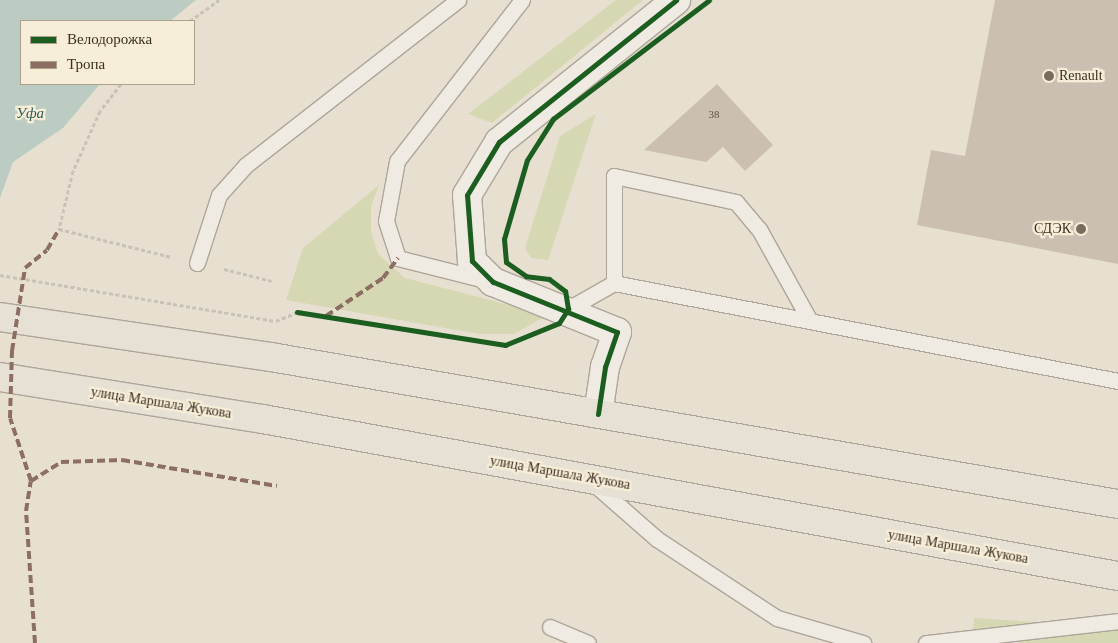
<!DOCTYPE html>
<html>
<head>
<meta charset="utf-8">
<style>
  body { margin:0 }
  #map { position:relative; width:1118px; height:643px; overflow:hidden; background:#e7e0d1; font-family:Georgia,serif }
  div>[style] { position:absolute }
  .green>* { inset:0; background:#d6d7b3 }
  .water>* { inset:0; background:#bcccc2 }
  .building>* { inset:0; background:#cbbfb2 }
  .path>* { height:3px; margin-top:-1.5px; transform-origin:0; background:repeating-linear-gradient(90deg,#c8c2b9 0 4px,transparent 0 6.5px) }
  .roads { filter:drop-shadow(1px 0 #ada599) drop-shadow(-1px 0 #ada599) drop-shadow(0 1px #ada599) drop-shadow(0 -1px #ada599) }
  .lane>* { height:15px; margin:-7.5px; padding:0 7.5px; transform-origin:7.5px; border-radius:7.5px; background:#efebe3 }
  .secondary>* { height:28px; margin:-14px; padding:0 14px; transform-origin:14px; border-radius:14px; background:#efebe3 }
  .primary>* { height:28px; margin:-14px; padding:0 14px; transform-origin:14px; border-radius:14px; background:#e6e1d4 }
  .quiet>* { height:4px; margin-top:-2px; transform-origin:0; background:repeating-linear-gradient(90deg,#8d6e63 0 8px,transparent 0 12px) }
  .cycleway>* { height:5px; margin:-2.5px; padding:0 2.5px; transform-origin:2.5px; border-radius:2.5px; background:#1b5e20 }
  .dots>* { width:14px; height:14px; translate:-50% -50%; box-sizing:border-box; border:2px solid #f7eed8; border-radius:50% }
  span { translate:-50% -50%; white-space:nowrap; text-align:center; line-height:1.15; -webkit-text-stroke:4.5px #f7eed8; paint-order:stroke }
  .number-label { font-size:11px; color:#605244 }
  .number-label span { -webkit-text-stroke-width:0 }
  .poi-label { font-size:14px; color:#3d2e20 }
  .left { translate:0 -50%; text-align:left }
  .right { translate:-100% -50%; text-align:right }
  .street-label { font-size:14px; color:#3d2e20 }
  .water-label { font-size:15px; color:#2f5d5a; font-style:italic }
  .legend { position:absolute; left:20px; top:20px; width:175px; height:65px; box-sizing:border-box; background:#f7eed8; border:1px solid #ada18e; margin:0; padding:6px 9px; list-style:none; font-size:15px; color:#3d2e20 }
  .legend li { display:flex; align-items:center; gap:10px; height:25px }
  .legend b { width:25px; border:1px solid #ada18e }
</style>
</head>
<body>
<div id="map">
  <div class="green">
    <div style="clip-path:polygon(616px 0,643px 0,492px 123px,468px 114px)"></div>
    <div style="clip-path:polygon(596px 114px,548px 260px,531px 258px,525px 248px,560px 136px)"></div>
    <div style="clip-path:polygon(379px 185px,371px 207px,371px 231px,378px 254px,405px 278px,548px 315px,514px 334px,479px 334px,286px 300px,303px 248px)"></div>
    <div style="clip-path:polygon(974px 618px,1118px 627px,1118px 643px,1023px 643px,973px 635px)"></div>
  </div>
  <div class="water">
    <div style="clip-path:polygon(0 0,196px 0,170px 21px,21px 21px,21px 84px,100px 84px,63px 128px,13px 162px,0 198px)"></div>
  </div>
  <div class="building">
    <div style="clip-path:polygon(995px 0,1118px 0,1118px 264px,917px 225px,931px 150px,965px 156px)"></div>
    <div style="clip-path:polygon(717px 84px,773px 145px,745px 171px,723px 147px,706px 162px,644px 150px)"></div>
  </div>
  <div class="path">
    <div style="left:190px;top:21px;width:36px;rotate:-36deg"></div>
    <div style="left:121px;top:84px;width:34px;rotate:128deg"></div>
    <div style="left:100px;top:111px;width:66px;rotate:114.2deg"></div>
    <div style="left:73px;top:171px;width:60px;rotate:103.6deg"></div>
    <div style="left:59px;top:229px;width:115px;rotate:14deg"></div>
    <div style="left:224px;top:269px;width:49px;rotate:14deg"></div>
    <div style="left:0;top:275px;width:280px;rotate:9.5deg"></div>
    <div style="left:276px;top:321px;width:23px;rotate:-23deg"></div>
  </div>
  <div class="roads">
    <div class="lane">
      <div style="left:197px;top:263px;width:71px;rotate:-72.1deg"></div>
      <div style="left:219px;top:195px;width:40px;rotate:-48deg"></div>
      <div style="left:246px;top:165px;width:269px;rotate:-37.9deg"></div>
      <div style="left:485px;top:280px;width:90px;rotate:-165.8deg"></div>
      <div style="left:398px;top:258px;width:39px;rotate:-108deg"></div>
      <div style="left:386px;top:221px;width:61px;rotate:-79.6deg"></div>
      <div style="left:397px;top:161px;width:204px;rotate:-52.2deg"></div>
      <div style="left:614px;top:283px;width:107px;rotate:-90deg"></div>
      <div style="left:614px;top:176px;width:125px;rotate:12deg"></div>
      <div style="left:736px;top:202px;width:35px;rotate:50deg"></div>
      <div style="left:759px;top:229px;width:105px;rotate:61deg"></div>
      <div style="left:568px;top:309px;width:53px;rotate:-29.5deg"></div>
      <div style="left:614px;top:283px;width:513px;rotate:11deg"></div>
      <div style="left:593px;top:483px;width:85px;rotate:41.2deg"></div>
      <div style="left:657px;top:539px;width:144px;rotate:33.4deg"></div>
      <div style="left:777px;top:618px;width:90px;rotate:16.2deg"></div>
      <div style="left:550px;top:627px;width:41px;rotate:22.8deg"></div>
      <div style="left:926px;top:643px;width:193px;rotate:-6.5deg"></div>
    </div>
    <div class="secondary">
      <div style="left:598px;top:414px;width:48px;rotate:-81.5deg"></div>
      <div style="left:605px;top:367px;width:37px;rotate:-71deg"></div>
      <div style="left:617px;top:332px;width:134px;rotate:-158deg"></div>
      <div style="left:493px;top:282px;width:30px;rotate:-135deg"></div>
      <div style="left:472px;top:261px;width:66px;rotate:-94.3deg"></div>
      <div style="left:467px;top:195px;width:62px;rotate:-58.9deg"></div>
      <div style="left:499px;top:142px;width:227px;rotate:-38.7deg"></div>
    </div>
    <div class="primary">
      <div style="left:0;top:317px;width:274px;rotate:8.4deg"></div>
      <div style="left:271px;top:357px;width:860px;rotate:9.85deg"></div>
      <div style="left:0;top:377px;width:266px;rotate:9.1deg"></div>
      <div style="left:263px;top:419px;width:869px;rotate:10.41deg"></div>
    </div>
  </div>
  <div class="quiet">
    <div style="left:326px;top:316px;width:69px;rotate:-33.7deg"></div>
    <div style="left:383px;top:278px;width:25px;rotate:-53deg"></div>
    <div style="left:31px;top:481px;width:66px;rotate:-108.4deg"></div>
    <div style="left:10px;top:418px;width:67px;rotate:-88.3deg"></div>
    <div style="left:12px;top:351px;width:84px;rotate:-81.1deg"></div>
    <div style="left:25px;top:268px;width:28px;rotate:-39deg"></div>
    <div style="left:47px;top:250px;width:24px;rotate:-60deg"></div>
    <div style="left:35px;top:643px;width:132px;rotate:-93.9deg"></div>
    <div style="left:26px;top:511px;width:30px;rotate:-81deg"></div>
    <div style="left:31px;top:481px;width:36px;rotate:-32deg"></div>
    <div style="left:61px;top:462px;width:61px;rotate:-1.9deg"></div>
    <div style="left:122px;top:460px;width:157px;rotate:9.5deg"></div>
  </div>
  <div class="cycleway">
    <div style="left:297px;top:312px;width:211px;rotate:9deg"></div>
    <div style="left:505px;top:345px;width:58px;rotate:-22.2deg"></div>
    <div style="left:559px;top:323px;width:17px;rotate:-57deg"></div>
    <div style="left:568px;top:309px;width:18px;rotate:-99deg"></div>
    <div style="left:565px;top:291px;width:20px;rotate:-143deg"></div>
    <div style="left:549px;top:279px;width:23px;rotate:-173deg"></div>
    <div style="left:526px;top:276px;width:24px;rotate:-145deg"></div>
    <div style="left:506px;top:262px;width:23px;rotate:-95deg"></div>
    <div style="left:504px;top:239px;width:82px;rotate:-73.8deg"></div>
    <div style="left:527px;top:160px;width:49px;rotate:-57.6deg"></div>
    <div style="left:553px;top:119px;width:196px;rotate:-37.3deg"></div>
    <div style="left:598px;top:414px;width:48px;rotate:-81.5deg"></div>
    <div style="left:605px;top:367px;width:37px;rotate:-71deg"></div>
    <div style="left:617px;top:332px;width:134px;rotate:-158deg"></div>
    <div style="left:493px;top:282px;width:30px;rotate:-135deg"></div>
    <div style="left:472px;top:261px;width:66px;rotate:-94.3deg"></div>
    <div style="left:467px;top:195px;width:62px;rotate:-58.9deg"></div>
    <div style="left:499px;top:142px;width:227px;rotate:-38.7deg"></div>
  </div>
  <div class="dots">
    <div style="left:1049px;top:76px;background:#786c5e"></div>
    <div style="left:1081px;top:229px;background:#786c5e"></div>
  </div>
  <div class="number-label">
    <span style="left:714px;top:114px">38</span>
  </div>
  <div class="poi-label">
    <span class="left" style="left:1059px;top:76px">Renault</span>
    <span class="right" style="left:1071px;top:229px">СДЭК</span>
  </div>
  <div class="street-label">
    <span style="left:161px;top:403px;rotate:9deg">улица Маршала Жукова</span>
    <span style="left:560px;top:473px;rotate:10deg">улица Маршала Жукова</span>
    <span style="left:958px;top:547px;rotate:10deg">улица Маршала Жукова</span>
  </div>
  <div class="water-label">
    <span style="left:30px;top:114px">Уфа</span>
  </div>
  <ul class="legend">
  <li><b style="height:6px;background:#1b5e20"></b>Велодорожка</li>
  <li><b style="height:6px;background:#8d6e63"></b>Тропа</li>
  </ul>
</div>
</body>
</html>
